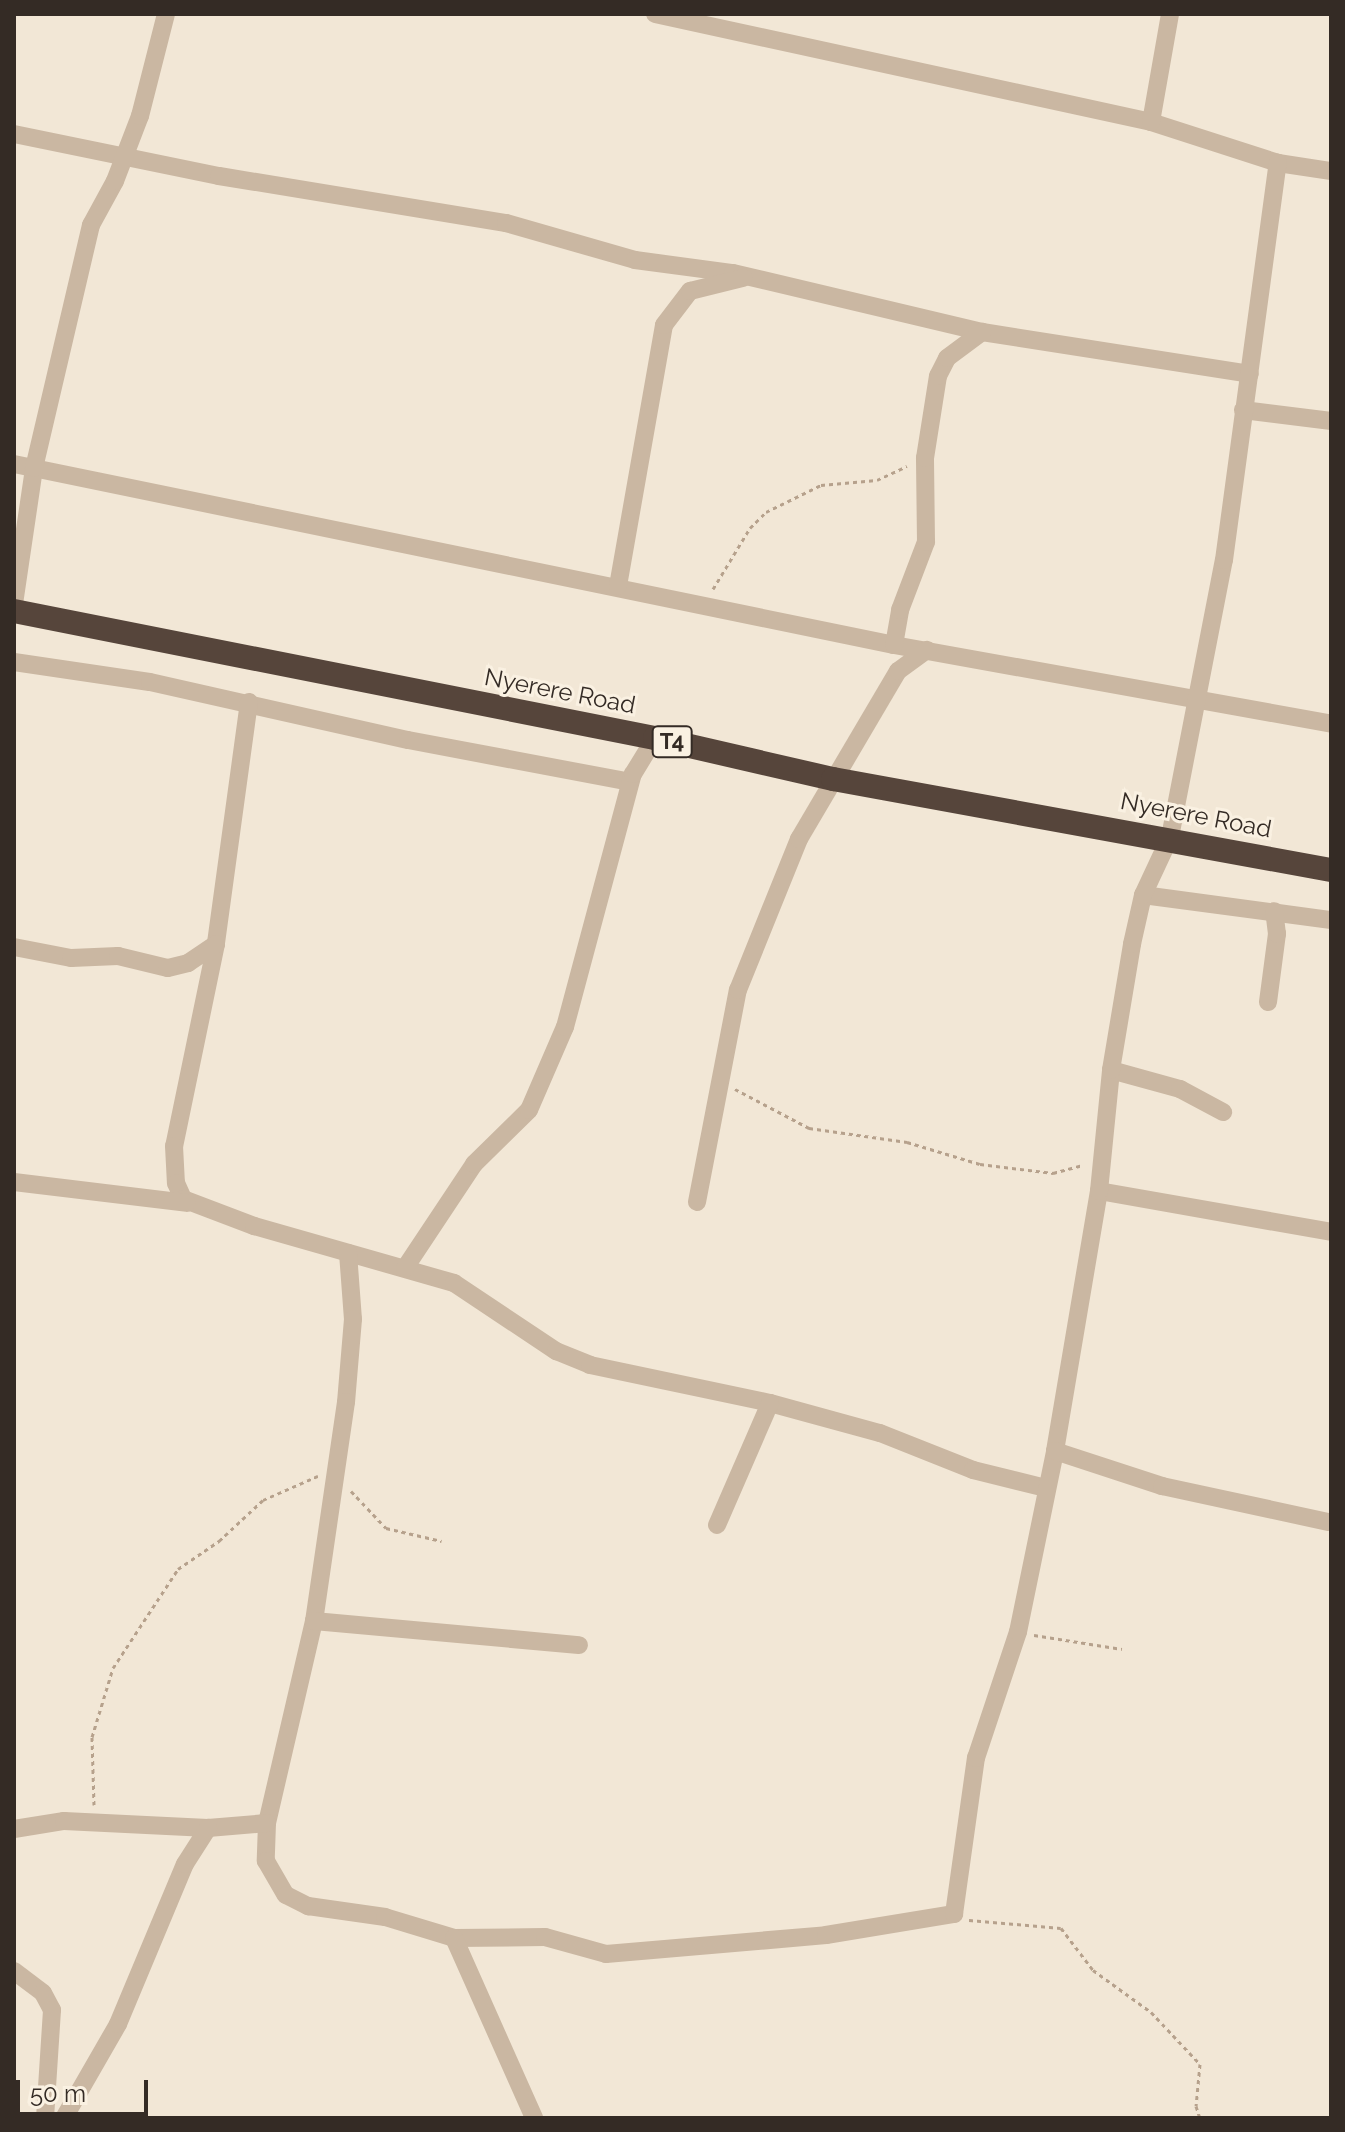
<!DOCTYPE html>
<html>
<head>
<meta charset="utf-8">
<style>
  body { margin:0 }
  #map { position:relative; width:1345px; height:2132px; overflow:hidden; background:#f2e7d6; font-family:Raleway,sans-serif }
  div>[style] { position:absolute }
  .path>* { height:3px; margin-top:-1.5px; transform-origin:0; background:repeating-linear-gradient(90deg,#b6a18c 0 4px,transparent 0 8px) }
  .street>* { height:18px; margin:-9px; padding:0 9px; transform-origin:9px; border-radius:9px; background:#cab7a2 }
  .highway>* { height:24px; margin:-12px; padding:0 12px; transform-origin:12px; border-radius:12px; background:#56453b }
  span { translate:-50% -50%; white-space:nowrap; text-align:center; line-height:1.15; -webkit-text-stroke:6px #faf1e2; paint-order:stroke }
  .shield-label span { padding:2px 6px; background:#faf1e2; border:2px solid; border-radius:6px; -webkit-text-stroke-width:0 }
  .shield-label { font-size:22px; color:#342b25; font-weight:700 }
  .street-label { font-size:24px; color:#342b25 }
  .frame { position:absolute; inset:0; border:16px solid #342b25; pointer-events:none }
  .scale { position:absolute; left:16px; top:2080px; width:132px; height:36px; box-sizing:border-box; border:4px solid #342b25; border-top:0; padding-left:10px; font-size:24px; line-height:28px; white-space:nowrap; color:#342b25; -webkit-text-stroke:6px #faf1e2; paint-order:stroke }
</style>
</head>
<body>
<div id="map">
  <div class="path">
    <div style="left:713px;top:589px;width:71px;rotate:-58.8deg"></div>
    <div style="left:750px;top:528px;width:23px;rotate:-45deg"></div>
    <div style="left:766px;top:512px;width:61px;rotate:-26.1deg"></div>
    <div style="left:821px;top:485px;width:56px;rotate:-5.1deg"></div>
    <div style="left:877px;top:480px;width:33px;rotate:-25deg"></div>
    <div style="left:735px;top:1089px;width:84px;rotate:27.8deg"></div>
    <div style="left:809px;top:1128px;width:99px;rotate:8.1deg"></div>
    <div style="left:907px;top:1142px;width:76px;rotate:16.8deg"></div>
    <div style="left:980px;top:1164px;width:74px;rotate:7deg"></div>
    <div style="left:1053px;top:1173px;width:31px;rotate:-15deg"></div>
    <div style="left:351px;top:1491px;width:51px;rotate:46.6deg"></div>
    <div style="left:386px;top:1528px;width:57px;rotate:13.1deg"></div>
    <div style="left:1034px;top:1635px;width:89px;rotate:9deg"></div>
    <div style="left:94px;top:1805px;width:68px;rotate:-91.7deg"></div>
    <div style="left:92px;top:1737px;width:72px;rotate:-73.1deg"></div>
    <div style="left:113px;top:1668px;width:118px;rotate:-56.7deg"></div>
    <div style="left:178px;top:1569px;width:50px;rotate:-34.3deg"></div>
    <div style="left:219px;top:1541px;width:60px;rotate:-43deg"></div>
    <div style="left:263px;top:1500px;width:60px;rotate:-23.6deg"></div>
    <div style="left:969px;top:1920px;width:92px;rotate:5deg"></div>
    <div style="left:1061px;top:1928px;width:53px;rotate:52.7deg"></div>
    <div style="left:1093px;top:1970px;width:72px;rotate:35.9deg"></div>
    <div style="left:1151px;top:2012px;width:71px;rotate:46.7deg"></div>
    <div style="left:1200px;top:2064px;width:42px;rotate:95.4deg"></div>
    <div style="left:1196px;top:2106px;width:13px;rotate:72deg"></div>
  </div>
  <div class="street">
    <div style="left:655px;top:14px;width:508px;rotate:12.28deg"></div>
    <div style="left:1151px;top:122px;width:133px;rotate:17.9deg"></div>
    <div style="left:1278px;top:163px;width:54px;rotate:8.6deg"></div>
    <div style="left:1151px;top:122px;width:110px;rotate:-80deg"></div>
    <div style="left:14px;top:134px;width:209px;rotate:11.6deg"></div>
    <div style="left:219px;top:176px;width:291px;rotate:9.3deg"></div>
    <div style="left:506px;top:223px;width:134px;rotate:16deg"></div>
    <div style="left:635px;top:260px;width:99px;rotate:7.6deg"></div>
    <div style="left:733px;top:273px;width:256px;rotate:13.3deg"></div>
    <div style="left:982px;top:332px;width:271px;rotate:8.9deg"></div>
    <div style="left:1243px;top:410px;width:89px;rotate:7.1deg"></div>
    <div style="left:14px;top:464px;width:898px;rotate:11.62deg"></div>
    <div style="left:894px;top:645px;width:444px;rotate:10.2deg"></div>
    <div style="left:618px;top:586px;width:265px;rotate:-80deg"></div>
    <div style="left:664px;top:325px;width:43px;rotate:-52.6deg"></div>
    <div style="left:690px;top:291px;width:55px;rotate:-13.8deg"></div>
    <div style="left:14px;top:604px;width:137px;rotate:-81.6deg"></div>
    <div style="left:34px;top:468px;width:250px;rotate:-76.8deg"></div>
    <div style="left:91px;top:225px;width:50px;rotate:-61.4deg"></div>
    <div style="left:115px;top:181px;width:70px;rotate:-69deg"></div>
    <div style="left:140px;top:116px;width:105px;rotate:-75.7deg"></div>
    <div style="left:894px;top:645px;width:36px;rotate:-80deg"></div>
    <div style="left:900px;top:610px;width:73px;rotate:-69.1deg"></div>
    <div style="left:926px;top:542px;width:84px;rotate:-90.7deg"></div>
    <div style="left:925px;top:458px;width:83px;rotate:-81deg"></div>
    <div style="left:938px;top:376px;width:20px;rotate:-63deg"></div>
    <div style="left:947px;top:358px;width:44px;rotate:-36.6deg"></div>
    <div style="left:14px;top:662px;width:137px;rotate:8.4deg"></div>
    <div style="left:150px;top:682px;width:264px;rotate:12.7deg"></div>
    <div style="left:408px;top:740px;width:226px;rotate:10.7deg"></div>
    <div style="left:249px;top:702px;width:244px;rotate:97.8deg"></div>
    <div style="left:216px;top:944px;width:206px;rotate:101.7deg"></div>
    <div style="left:174px;top:1146px;width:37px;rotate:87deg"></div>
    <div style="left:176px;top:1183px;width:17px;rotate:66deg"></div>
    <div style="left:183px;top:1199px;width:76px;rotate:20.8deg"></div>
    <div style="left:254px;top:1226px;width:208px;rotate:15.9deg"></div>
    <div style="left:454px;top:1283px;width:123px;rotate:33.7deg"></div>
    <div style="left:556px;top:1351px;width:37px;rotate:22deg"></div>
    <div style="left:590px;top:1365px;width:184px;rotate:11.9deg"></div>
    <div style="left:770px;top:1403px;width:114px;rotate:15.3deg"></div>
    <div style="left:880px;top:1433px;width:100px;rotate:21.7deg"></div>
    <div style="left:973px;top:1470px;width:75px;rotate:13.9deg"></div>
    <div style="left:1143px;top:895px;width:190px;rotate:7.6deg"></div>
    <div style="left:14px;top:947px;width:58px;rotate:10.9deg"></div>
    <div style="left:71px;top:958px;width:47px;rotate:-2.4deg"></div>
    <div style="left:118px;top:956px;width:51px;rotate:13.5deg"></div>
    <div style="left:168px;top:968px;width:21px;rotate:-14deg"></div>
    <div style="left:188px;top:963px;width:34px;rotate:-34deg"></div>
    <div style="left:1268px;top:1002px;width:69px;rotate:-82.5deg"></div>
    <div style="left:1277px;top:934px;width:23px;rotate:-97deg"></div>
    <div style="left:1111px;top:1070px;width:72px;rotate:15.4deg"></div>
    <div style="left:1180px;top:1089px;width:49px;rotate:28.1deg"></div>
    <div style="left:14px;top:1182px;width:174px;rotate:6.9deg"></div>
    <div style="left:1099px;top:1191px;width:236px;rotate:10deg"></div>
    <div style="left:697px;top:1202px;width:216px;rotate:-79.1deg"></div>
    <div style="left:738px;top:990px;width:163px;rotate:-68deg"></div>
    <div style="left:799px;top:839px;width:195px;rotate:-59.5deg"></div>
    <div style="left:898px;top:671px;width:36px;rotate:-36deg"></div>
    <div style="left:348px;top:1253px;width:66px;rotate:85.7deg"></div>
    <div style="left:353px;top:1319px;width:83px;rotate:94.8deg"></div>
    <div style="left:346px;top:1402px;width:221px;rotate:98.3deg"></div>
    <div style="left:314px;top:1621px;width:207px;rotate:103.1deg"></div>
    <div style="left:267px;top:1823px;width:38px;rotate:92deg"></div>
    <div style="left:266px;top:1861px;width:39px;rotate:60deg"></div>
    <div style="left:286px;top:1895px;width:25px;rotate:27deg"></div>
    <div style="left:308px;top:1906px;width:78px;rotate:8.1deg"></div>
    <div style="left:385px;top:1917px;width:72px;rotate:16.9deg"></div>
    <div style="left:454px;top:1938px;width:91px;rotate:-0.6deg"></div>
    <div style="left:545px;top:1937px;width:63px;rotate:15.6deg"></div>
    <div style="left:606px;top:1954px;width:221px;rotate:-4.9deg"></div>
    <div style="left:826px;top:1935px;width:130px;rotate:-9.3deg"></div>
    <div style="left:954px;top:1914px;width:158px;rotate:-82deg"></div>
    <div style="left:976px;top:1758px;width:133px;rotate:-71.6deg"></div>
    <div style="left:1018px;top:1632px;width:185px;rotate:-78.4deg"></div>
    <div style="left:1055px;top:1451px;width:264px;rotate:-80.4deg"></div>
    <div style="left:1099px;top:1191px;width:122px;rotate:-84.3deg"></div>
    <div style="left:1111px;top:1070px;width:128px;rotate:-80.5deg"></div>
    <div style="left:1132px;top:944px;width:50px;rotate:-77.3deg"></div>
    <div style="left:1143px;top:895px;width:64px;rotate:-65deg"></div>
    <div style="left:1170px;top:837px;width:282px;rotate:-79deg"></div>
    <div style="left:1224px;top:560px;width:401px;rotate:-82.3deg"></div>
    <div style="left:405px;top:1268px;width:125px;rotate:-56.4deg"></div>
    <div style="left:474px;top:1164px;width:77px;rotate:-44.5deg"></div>
    <div style="left:529px;top:1110px;width:90px;rotate:-66.6deg"></div>
    <div style="left:565px;top:1027px;width:262px;rotate:-75deg"></div>
    <div style="left:633px;top:774px;width:42px;rotate:-58.6deg"></div>
    <div style="left:1055px;top:1451px;width:113px;rotate:18.1deg"></div>
    <div style="left:1162px;top:1486px;width:170px;rotate:12.2deg"></div>
    <div style="left:717px;top:1525px;width:133px;rotate:-66.5deg"></div>
    <div style="left:314px;top:1621px;width:266px;rotate:5.2deg"></div>
    <div style="left:14px;top:1829px;width:51px;rotate:-9.1deg"></div>
    <div style="left:64px;top:1821px;width:144px;rotate:2.8deg"></div>
    <div style="left:208px;top:1828px;width:59px;rotate:-4.8deg"></div>
    <div style="left:454px;top:1938px;width:197px;rotate:66deg"></div>
    <div style="left:14px;top:1971px;width:36px;rotate:37deg"></div>
    <div style="left:43px;top:1993px;width:19px;rotate:62deg"></div>
    <div style="left:52px;top:2010px;width:108px;rotate:93.7deg"></div>
    <div style="left:64px;top:2118px;width:108px;rotate:-60.1deg"></div>
    <div style="left:118px;top:2024px;width:173px;rotate:-67.3deg"></div>
    <div style="left:185px;top:1864px;width:43px;rotate:-57.4deg"></div>
  </div>
  <div class="highway">
    <div style="left:14px;top:611px;width:653px;rotate:11.21deg"></div>
    <div style="left:655px;top:738px;width:183px;rotate:13deg"></div>
    <div style="left:833px;top:779px;width:506px;rotate:10.36deg"></div>
  </div>
  <div class="shield-label">
    <span style="left:672px;top:742px">T4</span>
  </div>
  <div class="street-label">
    <span style="left:560px;top:691px;rotate:11deg">Nyerere Road</span>
    <span style="left:1196px;top:815px;rotate:11deg">Nyerere Road</span>
  </div>
  <div class="frame"></div>
  <div class="scale">50 m</div>
</div>
</body>
</html>
